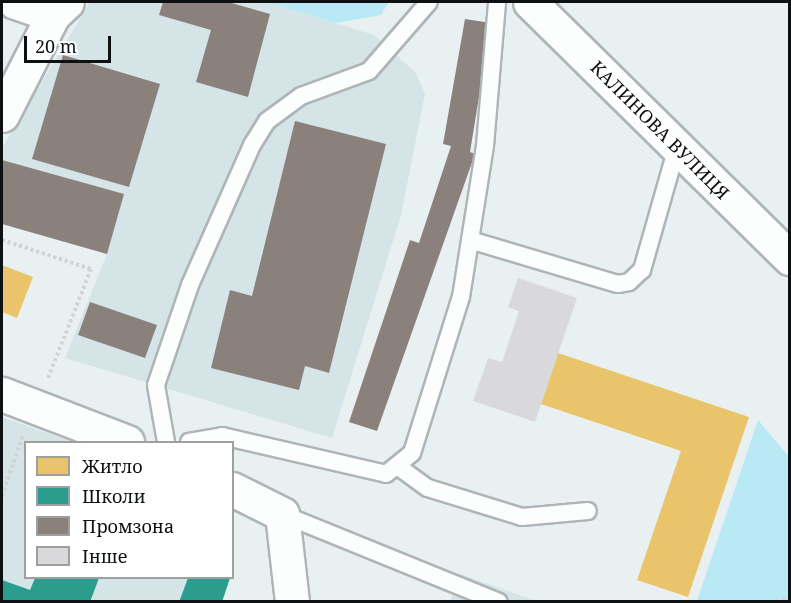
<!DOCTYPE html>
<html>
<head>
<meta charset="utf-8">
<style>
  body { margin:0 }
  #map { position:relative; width:791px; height:603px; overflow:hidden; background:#e8f0f2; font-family:"Noto Serif",serif }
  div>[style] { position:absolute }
  .built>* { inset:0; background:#d4e4e7 }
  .green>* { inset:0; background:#b9e9f4 }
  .homes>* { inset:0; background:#e9c46a }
  .schools>* { inset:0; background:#2a9d8f }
  .industry>* { inset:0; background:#8a817c }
  .building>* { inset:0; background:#d9d9db }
  .path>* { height:4px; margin-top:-2px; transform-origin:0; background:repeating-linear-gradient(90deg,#d1d3d4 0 3px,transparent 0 6px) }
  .roads { filter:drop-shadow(2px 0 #afb5b7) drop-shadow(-2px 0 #afb5b7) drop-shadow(0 2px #afb5b7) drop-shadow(0 -2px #afb5b7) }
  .lane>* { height:16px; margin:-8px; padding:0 8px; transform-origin:8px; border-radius:8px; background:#fcfdfd }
  .street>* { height:33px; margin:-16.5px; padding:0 16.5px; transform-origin:16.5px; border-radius:16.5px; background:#fcfdfd }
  span { translate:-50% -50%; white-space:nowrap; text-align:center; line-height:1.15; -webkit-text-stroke:6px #fff; paint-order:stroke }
  .street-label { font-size:18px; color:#0d1112 }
  .frame { position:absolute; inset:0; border:3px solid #0d1112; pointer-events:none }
  .legend { position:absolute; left:24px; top:441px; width:210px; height:138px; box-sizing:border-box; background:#fff; border:2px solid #9ea0a0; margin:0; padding:8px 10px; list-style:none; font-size:18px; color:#0d1112 }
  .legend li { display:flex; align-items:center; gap:12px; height:30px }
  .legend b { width:30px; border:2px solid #9ea0a0 }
  .scale { position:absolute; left:24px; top:36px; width:87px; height:27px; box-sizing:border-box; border:3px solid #0d1112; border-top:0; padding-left:8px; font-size:18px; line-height:21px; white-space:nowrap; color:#0d1112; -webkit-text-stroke:4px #fff; paint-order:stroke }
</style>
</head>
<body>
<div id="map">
  <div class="built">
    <div style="clip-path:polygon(90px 2px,266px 2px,374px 35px,416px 73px,425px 94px,401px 215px,332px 438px,65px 358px,107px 254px,2px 224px,2px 148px)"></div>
    <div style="clip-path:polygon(2px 417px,72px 442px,26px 442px,26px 578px,188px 578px,179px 601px,2px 601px)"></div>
    <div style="clip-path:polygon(460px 574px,536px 601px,450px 602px)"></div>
  </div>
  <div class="green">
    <div style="clip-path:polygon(266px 2px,389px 2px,381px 15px,336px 23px)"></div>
    <div style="clip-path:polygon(758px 420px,789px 457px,789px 601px,697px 601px)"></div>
  </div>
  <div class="homes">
    <div style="clip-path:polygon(2px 265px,33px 277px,17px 318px,2px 312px)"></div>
    <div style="clip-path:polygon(558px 353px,749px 417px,688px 597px,637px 580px,681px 451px,541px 404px)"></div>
  </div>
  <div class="schools">
    <div style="clip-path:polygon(35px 578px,99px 578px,90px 602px,2px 602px,2px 580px,30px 590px)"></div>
    <div style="clip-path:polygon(188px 578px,230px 578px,222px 602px,179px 602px)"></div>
  </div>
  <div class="industry">
    <div style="clip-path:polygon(163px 2px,228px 2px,270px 14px,248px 97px,196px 82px,211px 30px,159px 15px)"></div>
    <div style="clip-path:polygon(465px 19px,491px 23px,470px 152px,475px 154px,377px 431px,349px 422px,410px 240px,419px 243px,451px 146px,443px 144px)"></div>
    <div style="clip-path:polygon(63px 55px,160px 84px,129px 187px,32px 159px)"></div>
    <div style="clip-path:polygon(295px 121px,386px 144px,329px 373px,305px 366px,299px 390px,211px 368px,230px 290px,252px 296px)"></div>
    <div style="clip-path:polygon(2px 160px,124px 194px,107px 254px,2px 224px)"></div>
    <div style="clip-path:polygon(90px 302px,157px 325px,145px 358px,78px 335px)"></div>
  </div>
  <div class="building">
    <div style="clip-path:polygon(518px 278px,577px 298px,535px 422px,473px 401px,488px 358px,502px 362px,519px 311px,508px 307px)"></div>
  </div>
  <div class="path">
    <div style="left:2px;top:240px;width:94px;rotate:18deg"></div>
    <div style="left:91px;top:269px;width:117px;rotate:111.5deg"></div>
    <div style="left:2px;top:496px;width:65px;rotate:-71deg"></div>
    <div style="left:777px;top:602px;width:14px;rotate:-21deg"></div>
  </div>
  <div class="roads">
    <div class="lane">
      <div style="left:470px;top:240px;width:154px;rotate:16.6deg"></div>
      <div style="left:618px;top:284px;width:11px;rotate:-10deg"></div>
      <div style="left:629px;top:282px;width:18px;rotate:-43deg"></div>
      <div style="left:642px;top:270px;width:128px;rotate:-74.1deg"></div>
      <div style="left:166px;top:442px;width:58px;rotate:-100deg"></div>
      <div style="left:156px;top:385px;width:106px;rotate:-71.2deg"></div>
      <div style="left:190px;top:285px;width:153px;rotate:-66.1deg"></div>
      <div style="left:252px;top:145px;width:28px;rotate:-58deg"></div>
      <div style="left:267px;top:121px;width:42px;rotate:-36.3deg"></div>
      <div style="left:301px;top:96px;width:72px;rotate:-20.2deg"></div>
      <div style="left:369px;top:71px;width:91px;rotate:-49deg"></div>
      <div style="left:189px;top:442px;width:34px;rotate:-10deg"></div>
      <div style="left:222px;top:436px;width:168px;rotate:13deg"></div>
      <div style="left:386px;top:474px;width:33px;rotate:-39deg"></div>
      <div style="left:412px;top:453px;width:164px;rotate:-72.6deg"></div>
      <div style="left:461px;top:297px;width:153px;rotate:-81deg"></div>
      <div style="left:485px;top:146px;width:144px;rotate:-85.2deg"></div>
      <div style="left:400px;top:468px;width:34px;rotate:36deg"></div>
      <div style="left:428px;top:488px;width:98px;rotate:17.1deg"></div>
      <div style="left:522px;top:517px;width:66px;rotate:-5.2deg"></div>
      <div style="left:282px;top:514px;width:234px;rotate:22.1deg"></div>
    </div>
    <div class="street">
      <div style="left:15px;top:2px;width:40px;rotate:18.9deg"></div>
      <div style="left:530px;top:2px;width:365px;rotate:44.6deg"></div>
      <div style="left:2px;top:115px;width:112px;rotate:-63deg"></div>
      <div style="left:53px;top:15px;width:19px;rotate:-43deg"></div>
      <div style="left:2px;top:394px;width:134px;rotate:21deg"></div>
      <div style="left:232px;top:489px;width:56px;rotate:26.6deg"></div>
      <div style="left:282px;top:514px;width:89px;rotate:83.5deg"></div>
    </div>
  </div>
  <div class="street-label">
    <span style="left:660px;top:130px;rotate:45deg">КАЛИНОВА ВУЛИЦЯ</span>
  </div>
  <div class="frame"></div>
  <ul class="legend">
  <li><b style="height:16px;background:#e9c46a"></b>Житло</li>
  <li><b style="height:16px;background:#2a9d8f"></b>Школи</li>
  <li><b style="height:16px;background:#8a817c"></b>Промзона</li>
  <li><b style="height:16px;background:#d9d9db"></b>Інше</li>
  </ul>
  <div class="scale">20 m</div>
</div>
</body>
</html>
